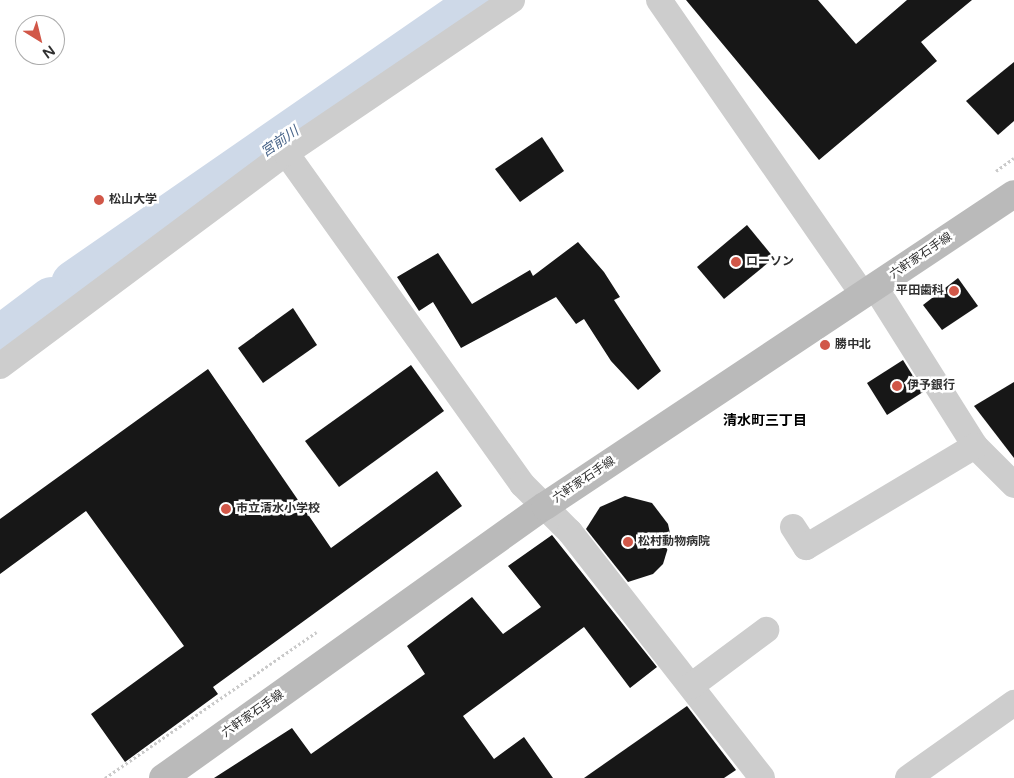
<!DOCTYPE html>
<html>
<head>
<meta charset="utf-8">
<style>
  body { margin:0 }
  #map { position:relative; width:1014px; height:778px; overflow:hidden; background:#fff; font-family:"Varela Round","Noto Sans JP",sans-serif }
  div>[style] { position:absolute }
  .river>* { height:48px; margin:-24px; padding:0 24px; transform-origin:24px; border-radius:24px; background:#ced9e8 }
  .building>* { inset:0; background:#171717 }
  .path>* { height:3px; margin-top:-1.5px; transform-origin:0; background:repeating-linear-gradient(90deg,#cacaca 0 2.5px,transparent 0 5px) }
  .street>* { height:26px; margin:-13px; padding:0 13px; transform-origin:13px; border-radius:13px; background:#cdcdcd }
  .secondary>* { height:28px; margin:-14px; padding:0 14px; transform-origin:14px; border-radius:14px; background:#bababa }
  .dots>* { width:14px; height:14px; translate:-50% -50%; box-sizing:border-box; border:2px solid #fff; border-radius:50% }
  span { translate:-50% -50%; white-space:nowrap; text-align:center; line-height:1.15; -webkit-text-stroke:5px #fff; paint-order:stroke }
  .poi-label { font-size:12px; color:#303030; font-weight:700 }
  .left { translate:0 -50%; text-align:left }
  .right { translate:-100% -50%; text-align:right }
  .street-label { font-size:12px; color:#303030 }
  .water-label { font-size:14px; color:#476388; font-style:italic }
  .neighbourhood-label { font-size:14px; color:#000; font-weight:700 }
  .north { position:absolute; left:15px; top:15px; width:50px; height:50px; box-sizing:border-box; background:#fff; border:1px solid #acacac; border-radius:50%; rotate:144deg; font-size:14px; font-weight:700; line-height:20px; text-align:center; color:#303030 }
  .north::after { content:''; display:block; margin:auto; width:18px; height:22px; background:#d15748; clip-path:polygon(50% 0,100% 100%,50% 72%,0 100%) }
</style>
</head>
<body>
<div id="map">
  <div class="river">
    <div style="left:75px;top:284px;width:499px;rotate:-34.7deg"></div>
    <div style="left:0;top:340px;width:65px;rotate:-36.9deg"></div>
  </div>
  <div class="building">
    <div style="clip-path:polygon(686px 0,818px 0,856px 44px,907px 0,972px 0,921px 42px,937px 61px,819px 160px)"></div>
    <div style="clip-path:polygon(1014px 62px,1014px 121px,998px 135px,966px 101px)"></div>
    <div style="clip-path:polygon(542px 137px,564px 171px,520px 202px,495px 169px)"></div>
    <div style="clip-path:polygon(747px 225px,774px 258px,724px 299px,697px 267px)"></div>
    <div style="clip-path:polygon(578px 242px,604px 272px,620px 297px,614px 300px,661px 371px,638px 390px,611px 361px,584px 319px,576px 324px,556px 297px,461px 348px,433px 302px,419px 311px,397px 277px,438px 253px,472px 304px,530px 270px,533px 276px)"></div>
    <div style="clip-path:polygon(958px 278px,978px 306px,942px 330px,923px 305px)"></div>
    <div style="clip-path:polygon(293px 308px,317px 345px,263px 383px,238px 348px)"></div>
    <div style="clip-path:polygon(903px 360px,923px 392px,887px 415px,867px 383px)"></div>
    <div style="clip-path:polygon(411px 365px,444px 411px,339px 487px,305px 441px)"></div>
    <div style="clip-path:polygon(208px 369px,331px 548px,437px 471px,462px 506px,213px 687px,218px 694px,125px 762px,91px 714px,184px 646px,86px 511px,0 574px,0 519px)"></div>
    <div style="clip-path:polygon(1014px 382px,1014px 458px,974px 406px)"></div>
    <div style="clip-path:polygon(625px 496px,652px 503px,668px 524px,671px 538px,663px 564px,653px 574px,628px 582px,586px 529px,600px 507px)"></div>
    <div style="clip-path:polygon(552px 535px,657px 667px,630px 688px,584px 627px,463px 716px,494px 759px,524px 737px,553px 778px,214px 778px,292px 728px,311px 754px,425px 674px,407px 646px,472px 597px,503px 634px,541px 607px,508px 566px)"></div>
    <div style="clip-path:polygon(687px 706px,736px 770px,724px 778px,584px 778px)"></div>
  </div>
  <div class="path">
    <div style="left:996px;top:171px;width:22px;rotate:-36deg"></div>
    <div style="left:105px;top:778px;width:257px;rotate:-34.6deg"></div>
  </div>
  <div class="street">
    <div style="left:659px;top:0;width:359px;rotate:55.3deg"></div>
    <div style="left:286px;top:153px;width:407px;rotate:54.5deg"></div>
    <div style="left:522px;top:484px;width:68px;rotate:45deg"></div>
    <div style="left:570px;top:532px;width:312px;rotate:52deg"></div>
    <div style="left:875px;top:287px;width:188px;rotate:57.8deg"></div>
    <div style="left:975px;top:446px;width:55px;rotate:45deg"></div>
    <div style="left:0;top:366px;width:357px;rotate:-36.7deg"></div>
    <div style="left:286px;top:153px;width:273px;rotate:-34.1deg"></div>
    <div style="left:793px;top:527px;width:24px;rotate:57deg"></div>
    <div style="left:806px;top:547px;width:197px;rotate:-30.9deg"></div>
    <div style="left:691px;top:686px;width:94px;rotate:-36.7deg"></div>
    <div style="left:908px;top:778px;width:130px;rotate:-35.3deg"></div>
  </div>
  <div class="secondary">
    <div style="left:163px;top:778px;width:469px;rotate:-35.5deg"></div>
    <div style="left:545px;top:506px;width:563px;rotate:-33.63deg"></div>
  </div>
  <div class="dots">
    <div style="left:99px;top:200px;background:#d15748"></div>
    <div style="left:736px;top:262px;background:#d15748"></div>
    <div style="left:954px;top:291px;background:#d15748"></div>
    <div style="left:825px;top:345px;background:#d15748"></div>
    <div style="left:897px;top:386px;background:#d15748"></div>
    <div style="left:226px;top:509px;background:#d15748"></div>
    <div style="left:628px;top:542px;background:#d15748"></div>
  </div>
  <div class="poi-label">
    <span class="left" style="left:109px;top:200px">松山大学</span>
    <span class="left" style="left:746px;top:262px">ローソン</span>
    <span class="right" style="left:944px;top:291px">平田歯科</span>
    <span class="left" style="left:835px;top:345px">勝中北</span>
    <span class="left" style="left:907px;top:386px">伊予銀行</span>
    <span class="left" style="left:236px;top:509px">市立清水小学校</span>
    <span class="left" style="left:638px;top:542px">松村動物病院</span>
  </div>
  <div class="street-label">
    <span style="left:921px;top:256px;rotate:-34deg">六軒家石手線</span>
    <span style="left:584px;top:480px;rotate:-34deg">六軒家石手線</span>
    <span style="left:253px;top:714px;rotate:-35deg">六軒家石手線</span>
  </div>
  <div class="water-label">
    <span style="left:280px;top:142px;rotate:-35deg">宮前川</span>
  </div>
  <div class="neighbourhood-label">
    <span style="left:765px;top:421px">清水町三丁目</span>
  </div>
  <div class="north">N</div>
</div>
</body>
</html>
